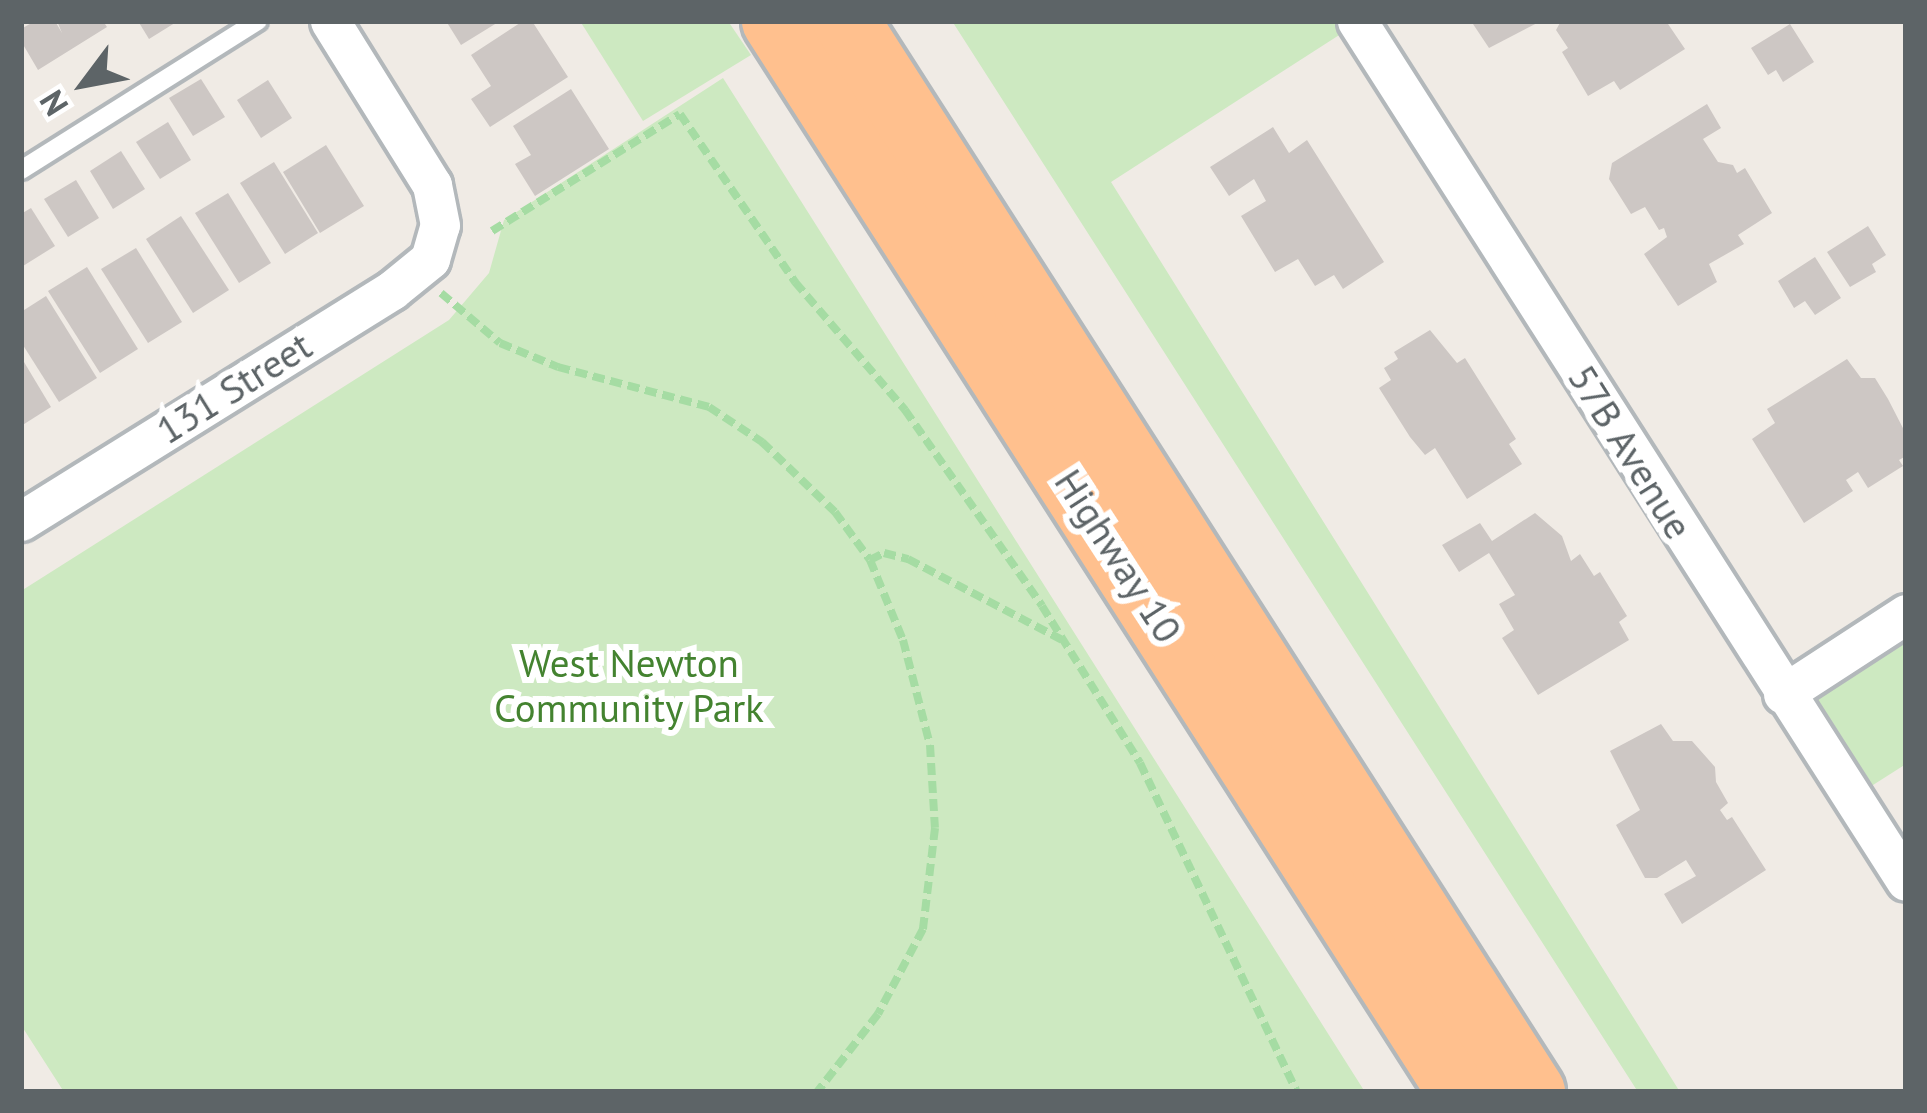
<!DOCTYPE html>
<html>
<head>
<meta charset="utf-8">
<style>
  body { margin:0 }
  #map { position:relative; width:1927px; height:1113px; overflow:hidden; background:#f0ebe5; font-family:"PT Sans",sans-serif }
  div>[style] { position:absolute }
  .green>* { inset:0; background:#cde9c1 }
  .building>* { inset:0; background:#cdc7c4 }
  .path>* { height:8px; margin-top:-4px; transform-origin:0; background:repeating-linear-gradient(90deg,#a5dca3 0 12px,transparent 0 18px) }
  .roads { filter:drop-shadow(3px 0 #b3b8bb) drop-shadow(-3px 0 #b3b8bb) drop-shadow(0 3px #b3b8bb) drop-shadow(0 -3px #b3b8bb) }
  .lane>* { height:18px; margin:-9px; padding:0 9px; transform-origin:9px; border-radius:9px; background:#fff }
  .street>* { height:39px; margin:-19.5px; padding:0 19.5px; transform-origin:19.5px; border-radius:19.5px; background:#fff }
  .highway>* { height:66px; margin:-33px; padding:0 33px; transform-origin:33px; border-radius:33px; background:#ffc08e }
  span { translate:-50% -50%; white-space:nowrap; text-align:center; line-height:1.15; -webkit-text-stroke:12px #fff; paint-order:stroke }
  .street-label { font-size:39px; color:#5d6467 }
  .park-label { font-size:39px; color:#448330 }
  .frame { position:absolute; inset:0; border:24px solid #5d6467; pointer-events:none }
  .north { position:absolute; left:24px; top:24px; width:120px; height:120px; -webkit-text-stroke:9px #fff; paint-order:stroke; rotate:238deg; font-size:33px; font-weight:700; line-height:48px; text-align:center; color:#5d6467 }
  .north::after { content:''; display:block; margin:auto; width:42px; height:54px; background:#5d6467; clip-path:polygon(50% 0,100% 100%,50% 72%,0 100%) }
</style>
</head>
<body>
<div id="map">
  <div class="green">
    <div style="clip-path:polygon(580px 21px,728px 21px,751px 55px,643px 121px)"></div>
    <div style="clip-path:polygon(952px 21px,1361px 21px,1111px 182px,1680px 1092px,1638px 1092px)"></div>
    <div style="clip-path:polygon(723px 78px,1365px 1092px,64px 1092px,21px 1025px,21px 591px,449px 320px,489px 273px,504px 220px)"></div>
    <div style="clip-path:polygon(1906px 616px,1906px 764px,1862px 792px,1801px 694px)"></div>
  </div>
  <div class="building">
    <div style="clip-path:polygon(35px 21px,55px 21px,62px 33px,57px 21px,103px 21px,107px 27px,38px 70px,21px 41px,21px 29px)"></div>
    <div style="clip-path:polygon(138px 21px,178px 21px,149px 39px)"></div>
    <div style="clip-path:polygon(446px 21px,500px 21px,461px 45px)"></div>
    <div style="clip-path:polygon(523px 21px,532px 21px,568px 77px,490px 127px,471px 99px,491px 86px,471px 55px)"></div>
    <div style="clip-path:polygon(1471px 21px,1541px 21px,1489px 48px)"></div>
    <div style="clip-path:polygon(1561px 21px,1666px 21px,1685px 49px,1620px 90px,1614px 81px,1588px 96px,1562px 52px,1568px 48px,1556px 30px)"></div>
    <div style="clip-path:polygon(1790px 24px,1814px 62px,1783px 82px,1776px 70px,1768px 75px,1751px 48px)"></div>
    <div style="clip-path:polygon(201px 79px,225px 117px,193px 136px,169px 98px)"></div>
    <div style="clip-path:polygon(268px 80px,292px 118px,261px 138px,237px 100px)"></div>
    <div style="clip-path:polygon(571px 89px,609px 149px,535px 196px,515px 164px,531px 155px,513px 126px)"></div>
    <div style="clip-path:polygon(1707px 104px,1721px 128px,1703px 139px,1718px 162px,1733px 165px,1737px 173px,1745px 168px,1772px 213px,1738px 235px,1744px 244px,1709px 264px,1717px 282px,1678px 306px,1644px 254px,1667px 237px,1664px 228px,1659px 230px,1645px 207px,1631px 214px,1609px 179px,1612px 163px)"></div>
    <div style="clip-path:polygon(168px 122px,191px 160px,160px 179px,136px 142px)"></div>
    <div style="clip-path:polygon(1273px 127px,1289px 153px,1307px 140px,1384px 262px,1343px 289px,1334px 275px,1315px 286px,1298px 259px,1275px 272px,1241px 216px,1266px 201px,1254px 179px,1229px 196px,1210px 167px)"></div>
    <div style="clip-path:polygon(326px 145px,364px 206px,320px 233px,283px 172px)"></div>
    <div style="clip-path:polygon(121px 151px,145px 189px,113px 209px,90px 171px)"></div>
    <div style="clip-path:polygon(274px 162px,318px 233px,285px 254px,240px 183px)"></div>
    <div style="clip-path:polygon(76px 180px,99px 218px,68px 237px,44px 199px)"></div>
    <div style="clip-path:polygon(228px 193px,271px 263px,239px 283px,195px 213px)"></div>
    <div style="clip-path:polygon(31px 208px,55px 246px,23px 266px,21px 214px)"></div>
    <div style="clip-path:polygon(181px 216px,229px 290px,193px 313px,146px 239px)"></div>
    <div style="clip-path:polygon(1868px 226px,1886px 255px,1872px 264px,1876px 272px,1850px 287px,1827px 252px)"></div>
    <div style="clip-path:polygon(136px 248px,182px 322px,148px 343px,101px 269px)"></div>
    <div style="clip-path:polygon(1815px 257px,1841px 298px,1815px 315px,1805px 301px,1794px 308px,1778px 281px)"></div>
    <div style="clip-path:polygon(87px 267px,138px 349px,100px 373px,48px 291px)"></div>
    <div style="clip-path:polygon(46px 296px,97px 378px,59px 402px,21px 342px,21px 312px)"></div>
    <div style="clip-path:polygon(1430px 330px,1457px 363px,1465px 358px,1516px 439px,1509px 444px,1522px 464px,1467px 499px,1435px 448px,1425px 455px,1410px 437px,1379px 388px,1391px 380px,1384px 368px,1398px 359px,1394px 352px)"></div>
    <div style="clip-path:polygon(21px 357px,51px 407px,21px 426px)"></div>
    <div style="clip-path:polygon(1847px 359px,1861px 378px,1875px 378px,1888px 399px,1906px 434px,1906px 456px,1899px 460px,1903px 466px,1868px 488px,1858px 472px,1846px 480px,1853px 491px,1804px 523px,1752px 439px,1775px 423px,1767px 409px)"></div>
    <div style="clip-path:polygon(1535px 513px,1562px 536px,1571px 561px,1580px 554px,1594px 576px,1600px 572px,1627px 616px,1619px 622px,1629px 640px,1538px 695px,1502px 638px,1514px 630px,1499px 604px,1515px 595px,1489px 553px,1459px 572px,1442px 545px,1480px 523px,1492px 541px)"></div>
    <div style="clip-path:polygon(1661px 724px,1673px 741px,1692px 741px,1715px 767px,1716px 782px,1728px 803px,1720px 810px,1727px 820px,1732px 817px,1766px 870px,1682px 924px,1664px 894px,1696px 876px,1686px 860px,1657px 878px,1645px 878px,1616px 825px,1640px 810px,1610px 751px)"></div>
  </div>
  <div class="path">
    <div style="left:492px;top:231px;width:221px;rotate:-31.9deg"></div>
    <div style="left:680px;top:114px;width:204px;rotate:55.6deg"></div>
    <div style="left:795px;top:282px;width:169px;rotate:49.3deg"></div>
    <div style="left:905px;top:410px;width:239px;rotate:55deg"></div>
    <div style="left:1042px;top:606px;width:185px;rotate:58deg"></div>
    <div style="left:1140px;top:763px;width:365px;rotate:64.5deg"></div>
    <div style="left:441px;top:293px;width:77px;rotate:40.3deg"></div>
    <div style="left:500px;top:343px;width:63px;rotate:22.5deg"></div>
    <div style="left:558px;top:367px;width:156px;rotate:14.8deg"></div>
    <div style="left:709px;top:407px;width:64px;rotate:33.4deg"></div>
    <div style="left:762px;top:442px;width:101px;rotate:43.8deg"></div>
    <div style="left:835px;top:512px;width:59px;rotate:53.9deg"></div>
    <div style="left:870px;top:560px;width:87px;rotate:67.6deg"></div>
    <div style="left:903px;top:640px;width:108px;rotate:75.6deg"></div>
    <div style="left:930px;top:745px;width:83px;rotate:86.6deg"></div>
    <div style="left:935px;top:828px;width:102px;rotate:96.8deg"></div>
    <div style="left:923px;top:929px;width:96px;rotate:117.9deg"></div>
    <div style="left:878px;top:1014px;width:99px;rotate:128deg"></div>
    <div style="left:870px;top:560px;width:16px;rotate:-27deg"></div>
    <div style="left:884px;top:553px;width:25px;rotate:14deg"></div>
    <div style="left:908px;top:559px;width:174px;rotate:27.7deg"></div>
  </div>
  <div class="roads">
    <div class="lane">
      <div style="left:21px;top:170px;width:280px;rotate:-32.2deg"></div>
    </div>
    <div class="street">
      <div style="left:1357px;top:21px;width:1020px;rotate:57.45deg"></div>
      <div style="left:21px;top:521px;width:437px;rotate:-31.9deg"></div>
      <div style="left:392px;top:290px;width:49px;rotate:-39.2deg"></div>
      <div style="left:430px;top:259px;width:35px;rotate:-74deg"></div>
      <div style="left:440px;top:225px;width:41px;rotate:-101.3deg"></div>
      <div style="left:432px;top:185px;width:193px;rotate:-121.9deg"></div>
      <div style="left:1783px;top:694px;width:147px;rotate:-33deg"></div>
    </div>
    <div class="highway">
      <div style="left:775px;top:21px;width:1272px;rotate:57.36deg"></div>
      <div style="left:846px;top:21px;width:1272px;rotate:57.36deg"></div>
    </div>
  </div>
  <div class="street-label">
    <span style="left:234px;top:388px;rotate:-32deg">131 Street</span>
    <span style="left:1630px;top:452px;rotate:58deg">57B Avenue</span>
    <span style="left:1118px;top:556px;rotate:57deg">Highway 10</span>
  </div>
  <div class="park-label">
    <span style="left:629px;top:686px">West Newton<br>Community Park</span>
  </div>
  <div class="frame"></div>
  <div class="north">N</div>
</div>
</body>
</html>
